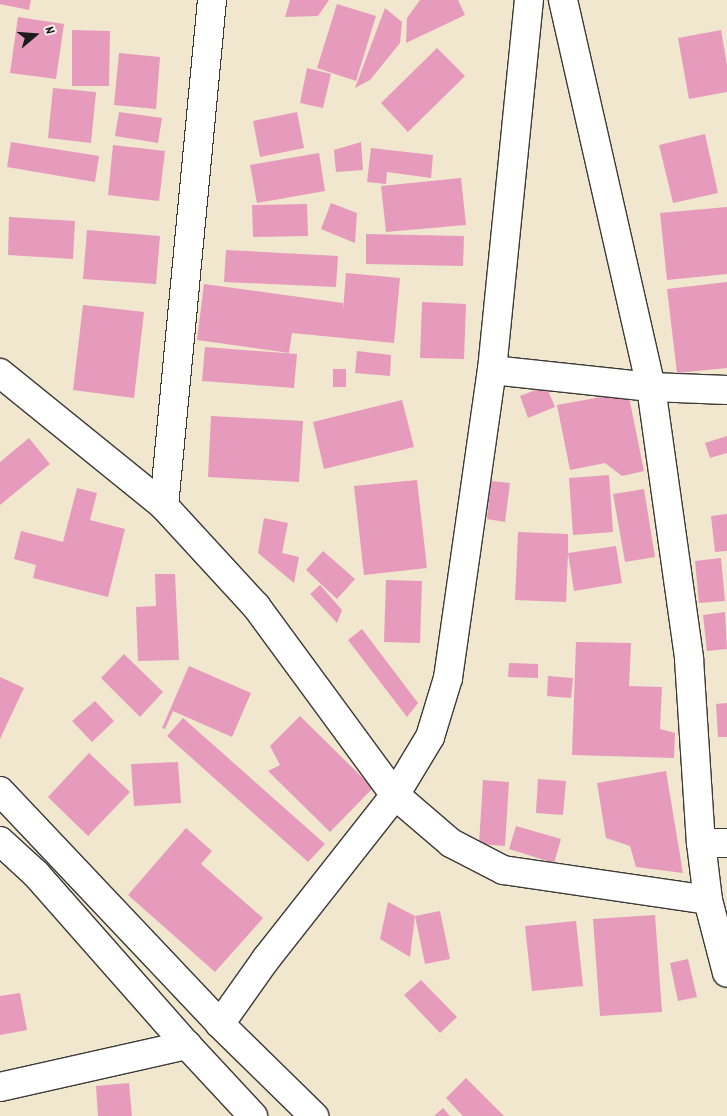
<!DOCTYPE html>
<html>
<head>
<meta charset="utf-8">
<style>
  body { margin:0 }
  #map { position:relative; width:727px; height:1116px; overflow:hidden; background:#f0e7ce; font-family:Dekko,sans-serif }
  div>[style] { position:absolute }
  .building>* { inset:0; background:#e69bbc }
  .roads { filter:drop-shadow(1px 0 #3c3a37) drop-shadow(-1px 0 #3c3a37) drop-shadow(0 1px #3c3a37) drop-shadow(0 -1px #3c3a37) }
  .minor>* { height:28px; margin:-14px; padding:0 14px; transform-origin:14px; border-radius:14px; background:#fff }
  .tertiary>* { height:28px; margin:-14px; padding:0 14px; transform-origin:14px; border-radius:14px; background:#fff }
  span { translate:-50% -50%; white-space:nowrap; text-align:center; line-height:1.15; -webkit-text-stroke:4px #f7f3e8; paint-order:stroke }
  .north { position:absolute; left:10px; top:10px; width:50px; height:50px; -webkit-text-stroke:4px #f7f3e8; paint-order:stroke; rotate:72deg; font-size:14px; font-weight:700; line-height:20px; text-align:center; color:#1c1c1c }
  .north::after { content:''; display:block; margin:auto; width:18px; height:22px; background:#1c1c1c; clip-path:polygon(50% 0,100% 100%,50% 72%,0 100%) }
</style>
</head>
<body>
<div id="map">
  <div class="building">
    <div style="clip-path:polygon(0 0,31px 0,29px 10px,0 4px)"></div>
    <div style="clip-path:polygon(290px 0,329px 0,318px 16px,285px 17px)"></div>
    <div style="clip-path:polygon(420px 0,458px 0,465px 15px,406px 43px,407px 18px)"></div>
    <div style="clip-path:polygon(337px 4px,376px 16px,356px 81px,317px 68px)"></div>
    <div style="clip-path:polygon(385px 8px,402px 22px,400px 43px,370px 80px,355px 88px)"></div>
    <div style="clip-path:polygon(18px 17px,64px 24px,56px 79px,10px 73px)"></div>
    <div style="clip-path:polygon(72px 30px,110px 31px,109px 86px,72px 86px)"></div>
    <div style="clip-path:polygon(721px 30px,727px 65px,727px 92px,689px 99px,678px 38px)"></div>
    <div style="clip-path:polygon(437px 48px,465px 76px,408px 132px,381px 103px)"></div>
    <div style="clip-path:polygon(119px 53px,160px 57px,156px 109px,114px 105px)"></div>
    <div style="clip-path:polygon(307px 68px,331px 74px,323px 108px,300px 103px)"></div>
    <div style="clip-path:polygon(53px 88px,96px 92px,91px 143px,48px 138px)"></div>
    <div style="clip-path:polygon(119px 112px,162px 118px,158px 143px,115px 136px)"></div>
    <div style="clip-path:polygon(297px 112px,304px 148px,260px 157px,253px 121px)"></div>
    <div style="clip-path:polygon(705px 134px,718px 193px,673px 203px,659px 145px)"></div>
    <div style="clip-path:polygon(11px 142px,99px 156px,95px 182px,7px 167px)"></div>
    <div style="clip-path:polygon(361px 142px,363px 170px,336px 172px,334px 150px)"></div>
    <div style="clip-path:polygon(113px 145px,165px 151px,159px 201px,108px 195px)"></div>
    <div style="clip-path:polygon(371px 148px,433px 155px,431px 178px,387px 172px,386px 184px,367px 182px)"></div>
    <div style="clip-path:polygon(319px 153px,325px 191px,257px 203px,250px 165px)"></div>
    <div style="clip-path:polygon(461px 178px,466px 225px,386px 232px,381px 186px)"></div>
    <div style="clip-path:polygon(331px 203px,357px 213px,355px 243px,321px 229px)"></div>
    <div style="clip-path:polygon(307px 204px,308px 236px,253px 237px,252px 205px)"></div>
    <div style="clip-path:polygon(727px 207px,727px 274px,667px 280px,660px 213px)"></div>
    <div style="clip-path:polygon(9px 217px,75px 221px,73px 259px,8px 255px)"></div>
    <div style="clip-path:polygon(87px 230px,160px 236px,156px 284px,83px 279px)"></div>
    <div style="clip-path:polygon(366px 234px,464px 236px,463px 266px,366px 264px)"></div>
    <div style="clip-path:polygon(226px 250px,338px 256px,336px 287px,224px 282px)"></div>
    <div style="clip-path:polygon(346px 273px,400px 278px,394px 343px,292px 333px,289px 353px,197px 340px,204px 284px,343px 303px,343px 310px)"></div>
    <div style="clip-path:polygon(727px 282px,727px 368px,677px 373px,667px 289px)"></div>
    <div style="clip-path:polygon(422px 302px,466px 304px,464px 359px,420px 358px)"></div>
    <div style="clip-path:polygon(83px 305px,144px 312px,134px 398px,73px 390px)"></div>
    <div style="clip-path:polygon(205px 347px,297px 354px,294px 388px,202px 381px)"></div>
    <div style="clip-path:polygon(357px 351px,391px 355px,390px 376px,355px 373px)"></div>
    <div style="clip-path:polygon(333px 369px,346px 369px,346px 387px,333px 387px)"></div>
    <div style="clip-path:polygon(546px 386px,555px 407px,528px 418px,520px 396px)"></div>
    <div style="clip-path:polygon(628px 392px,644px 471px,622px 476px,605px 463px,570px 470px,557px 405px)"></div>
    <div style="clip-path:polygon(402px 400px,414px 447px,324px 469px,313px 422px)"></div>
    <div style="clip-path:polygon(211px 416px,303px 421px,299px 482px,208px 477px)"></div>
    <div style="clip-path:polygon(727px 436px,727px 453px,710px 458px,705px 443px)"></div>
    <div style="clip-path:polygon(29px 438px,50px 464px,0 505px,0 462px)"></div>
    <div style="clip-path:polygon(609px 475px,613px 532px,573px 535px,569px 478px)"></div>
    <div style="clip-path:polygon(417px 480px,427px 568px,364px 575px,354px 486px)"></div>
    <div style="clip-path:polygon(491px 481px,510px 483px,505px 522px,487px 519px)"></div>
    <div style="clip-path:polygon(77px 488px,97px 493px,90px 520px,125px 529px,108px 597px,33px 578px,36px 565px,14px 559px,21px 531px,63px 542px)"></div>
    <div style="clip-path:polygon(644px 489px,655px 557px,625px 562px,613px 494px)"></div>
    <div style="clip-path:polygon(727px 514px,727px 551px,715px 552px,711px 516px)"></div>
    <div style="clip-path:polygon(264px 518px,288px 523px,282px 553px,299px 557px,294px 583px,258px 553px)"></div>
    <div style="clip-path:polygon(518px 532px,568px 534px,568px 553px,616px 546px,622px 583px,574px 591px,568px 553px,566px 602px,515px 600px)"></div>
    <div style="clip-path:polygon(323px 551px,355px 579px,337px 599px,306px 570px)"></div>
    <div style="clip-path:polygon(721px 558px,725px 601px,699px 603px,695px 561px)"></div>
    <div style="clip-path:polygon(155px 574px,175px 574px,179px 660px,138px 661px,136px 607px,156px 606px)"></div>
    <div style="clip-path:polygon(386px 580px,422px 581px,420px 643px,384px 642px)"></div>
    <div style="clip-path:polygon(320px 585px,342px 610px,337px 623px,310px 594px)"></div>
    <div style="clip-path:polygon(725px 612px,727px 649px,707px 651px,703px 615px)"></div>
    <div style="clip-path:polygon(362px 629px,418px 703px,407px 717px,348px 640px)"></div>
    <div style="clip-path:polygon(576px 642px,631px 643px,629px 686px,662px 687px,660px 729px,675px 733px,674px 758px,572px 755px)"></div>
    <div style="clip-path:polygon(124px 654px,163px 692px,140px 717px,101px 678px)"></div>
    <div style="clip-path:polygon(509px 663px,538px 664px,538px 678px,508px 677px)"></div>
    <div style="clip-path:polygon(189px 666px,251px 693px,232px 737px,173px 711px,165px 729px,162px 728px)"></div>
    <div style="clip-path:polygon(548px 676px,573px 678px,571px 698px,547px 696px)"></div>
    <div style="clip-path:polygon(0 677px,24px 688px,0 739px)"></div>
    <div style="clip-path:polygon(95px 701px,114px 721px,92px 742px,72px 721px)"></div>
    <div style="clip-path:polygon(727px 703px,727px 737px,718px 737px,716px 704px)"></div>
    <div style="clip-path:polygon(300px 716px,373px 788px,330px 832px,268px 771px,280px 765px,270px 746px)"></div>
    <div style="clip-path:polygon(183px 718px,325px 844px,308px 862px,167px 736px)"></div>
    <div style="clip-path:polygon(89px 753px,130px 792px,88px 836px,48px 797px)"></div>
    <div style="clip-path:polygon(178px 762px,181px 803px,134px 806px,131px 764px)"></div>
    <div style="clip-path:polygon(666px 771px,683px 873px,636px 867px,630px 846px,606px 838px,597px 783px)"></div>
    <div style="clip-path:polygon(538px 779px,566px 781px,563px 815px,536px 813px)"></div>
    <div style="clip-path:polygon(483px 780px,509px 782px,505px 846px,479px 844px)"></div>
    <div style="clip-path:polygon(516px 826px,561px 839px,554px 863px,509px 849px)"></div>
    <div style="clip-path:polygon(186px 828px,212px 851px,201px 864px,263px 918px,215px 972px,128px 895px)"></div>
    <div style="clip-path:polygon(388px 902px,415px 916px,410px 957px,380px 939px)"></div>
    <div style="clip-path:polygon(440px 911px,450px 959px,425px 964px,415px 916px)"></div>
    <div style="clip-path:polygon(655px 915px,662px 1012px,600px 1016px,593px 919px)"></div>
    <div style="clip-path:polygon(576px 921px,583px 986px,532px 991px,525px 926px)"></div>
    <div style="clip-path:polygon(688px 959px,697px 997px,678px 1001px,670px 963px)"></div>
    <div style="clip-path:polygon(421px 980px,457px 1017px,440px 1033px,404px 995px)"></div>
    <div style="clip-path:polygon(20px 993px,27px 1030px,0 1035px,0 996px)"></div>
    <div style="clip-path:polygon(466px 1078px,504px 1116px,463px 1116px,446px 1098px)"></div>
    <div style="clip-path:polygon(129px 1083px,132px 1116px,98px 1116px,96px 1086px)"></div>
    <div style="clip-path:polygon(443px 1108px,450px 1116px,434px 1116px)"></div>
  </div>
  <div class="roads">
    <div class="minor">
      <div style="left:563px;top:0;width:397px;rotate:77.2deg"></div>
      <div style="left:651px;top:387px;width:275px;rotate:82deg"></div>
      <div style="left:689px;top:659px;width:184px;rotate:86.3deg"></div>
      <div style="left:701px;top:843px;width:57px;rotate:83deg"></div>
      <div style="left:708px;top:900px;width:75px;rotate:75.4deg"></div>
      <div style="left:492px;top:370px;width:160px;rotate:6.1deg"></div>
      <div style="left:651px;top:387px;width:76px;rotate:2.3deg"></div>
      <div style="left:0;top:373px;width:211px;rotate:39deg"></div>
      <div style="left:164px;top:506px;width:136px;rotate:47.4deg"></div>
      <div style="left:256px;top:606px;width:235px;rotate:53.7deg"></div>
      <div style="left:395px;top:795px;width:74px;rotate:40.6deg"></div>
      <div style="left:451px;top:843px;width:59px;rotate:27.4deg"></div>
      <div style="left:503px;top:870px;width:207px;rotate:8.3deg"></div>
      <div style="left:164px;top:506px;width:508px;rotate:-84.58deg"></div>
      <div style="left:701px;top:843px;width:26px"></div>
      <div style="left:220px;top:1024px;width:80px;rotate:-54.7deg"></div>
      <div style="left:266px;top:959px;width:209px;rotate:-51.8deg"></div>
      <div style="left:395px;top:795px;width:68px;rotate:-58.9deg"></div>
      <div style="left:430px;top:737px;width:62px;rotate:-73deg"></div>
      <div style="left:448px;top:678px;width:311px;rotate:-81.9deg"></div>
      <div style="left:492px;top:370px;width:372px;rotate:-84.3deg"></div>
      <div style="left:0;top:1087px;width:192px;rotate:-12.7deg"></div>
    </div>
    <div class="tertiary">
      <div style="left:0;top:791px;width:320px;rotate:46.6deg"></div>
      <div style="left:220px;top:1024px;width:132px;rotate:44.4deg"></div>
      <div style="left:0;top:841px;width:49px;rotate:42.5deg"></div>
      <div style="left:36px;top:874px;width:228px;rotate:48.6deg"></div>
      <div style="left:187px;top:1045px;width:97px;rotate:47.1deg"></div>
    </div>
  </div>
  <div class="north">N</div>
</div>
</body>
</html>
